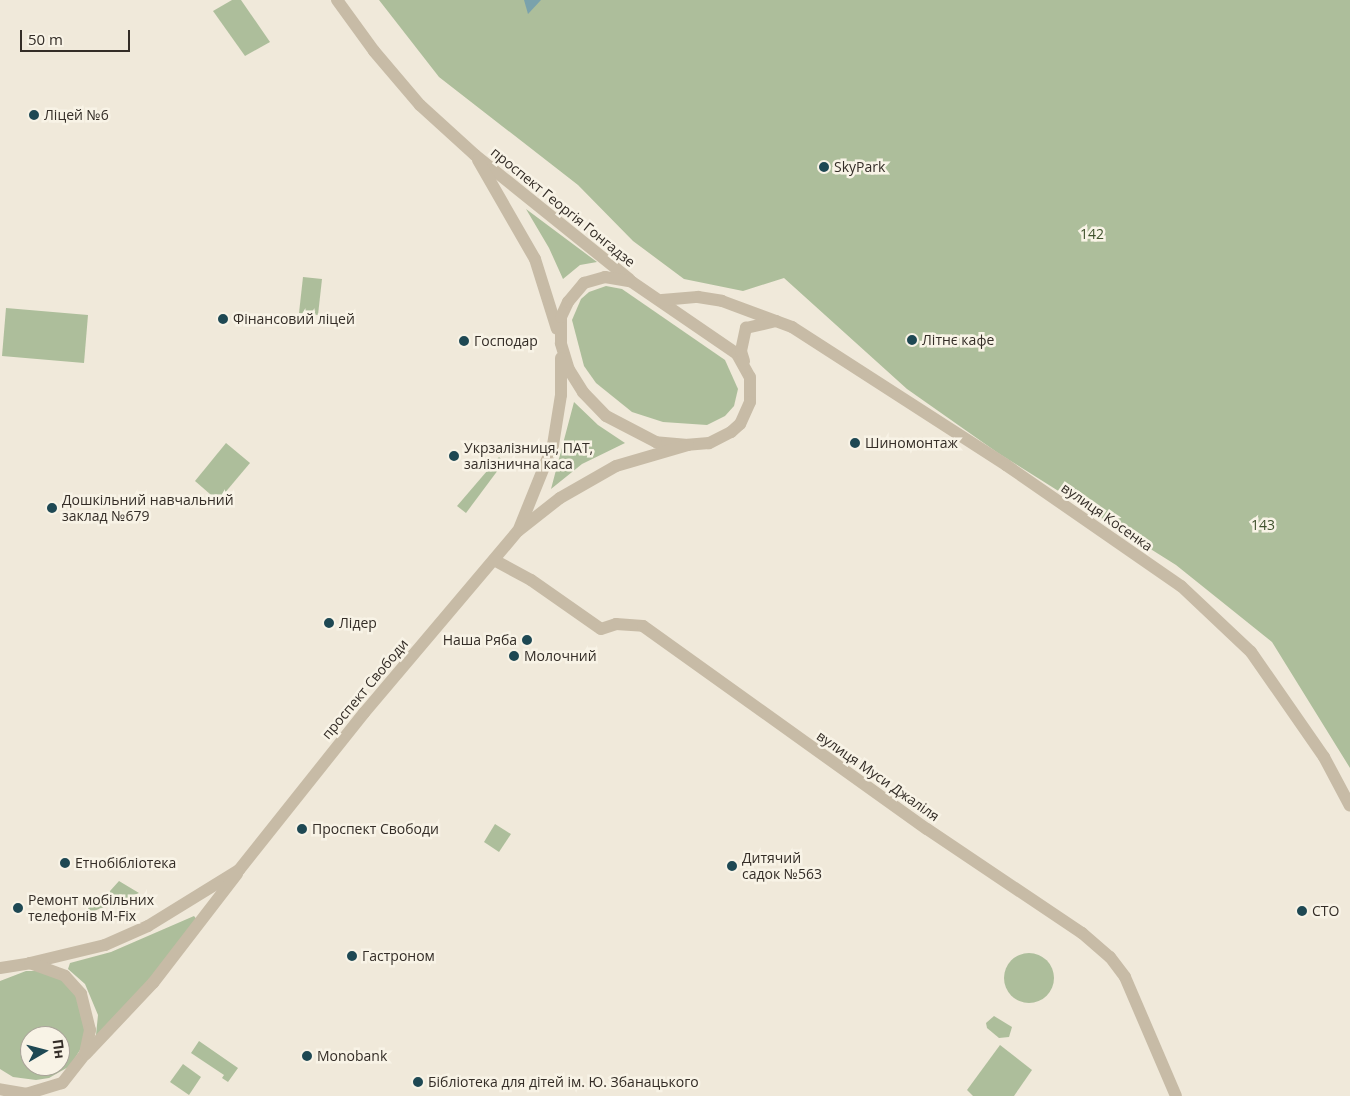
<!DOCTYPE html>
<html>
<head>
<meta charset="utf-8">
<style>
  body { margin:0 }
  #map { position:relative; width:1350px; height:1096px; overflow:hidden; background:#f0e9da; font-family:"Open Sans",sans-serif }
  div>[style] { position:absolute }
  .green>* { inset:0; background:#adbe9b }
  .round { border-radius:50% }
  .water>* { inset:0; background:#7aa2ac }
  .minor>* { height:12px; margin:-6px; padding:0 6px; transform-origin:6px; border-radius:6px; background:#c7bba6 }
  .dots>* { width:14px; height:14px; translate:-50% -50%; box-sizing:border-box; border:2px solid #f8f3e6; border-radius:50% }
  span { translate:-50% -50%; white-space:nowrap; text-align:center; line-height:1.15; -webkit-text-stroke:5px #f8f3e6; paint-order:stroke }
  .poi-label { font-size:14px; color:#342d27 }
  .left { translate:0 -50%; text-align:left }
  .right { translate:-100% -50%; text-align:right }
  .street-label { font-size:14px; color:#342d27 }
  .park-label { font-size:14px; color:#3e512c }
  .north { position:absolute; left:20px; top:1026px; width:50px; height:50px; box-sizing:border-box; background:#f8f3e6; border:1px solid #aaa49a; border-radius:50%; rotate:82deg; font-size:14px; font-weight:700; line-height:20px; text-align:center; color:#342d27 }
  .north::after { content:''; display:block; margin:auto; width:18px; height:22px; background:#1e4853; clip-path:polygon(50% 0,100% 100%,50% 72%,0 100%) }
  .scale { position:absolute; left:20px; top:30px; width:110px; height:22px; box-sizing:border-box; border:2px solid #342d27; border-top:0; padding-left:6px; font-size:15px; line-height:18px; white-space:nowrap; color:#342d27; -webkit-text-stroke:4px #f8f3e6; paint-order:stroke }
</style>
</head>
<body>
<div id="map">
  <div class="green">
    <div style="clip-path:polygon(232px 0,241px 0,270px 42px,245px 56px,213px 11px)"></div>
    <div style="clip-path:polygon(379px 0,1350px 0,1350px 768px,1272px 642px,1176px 565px,998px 453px,907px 389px,784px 278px,743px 291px,684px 279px,633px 241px,578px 185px,439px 77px)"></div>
    <div style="clip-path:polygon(526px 209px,597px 262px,580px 265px,563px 279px,549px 248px)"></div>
    <div style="clip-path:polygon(303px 277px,322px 279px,318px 315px,299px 313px)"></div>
    <div style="clip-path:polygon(606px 286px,622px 289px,725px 360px,738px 389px,734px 406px,725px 416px,707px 425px,663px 422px,632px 412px,596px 383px,584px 366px,572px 320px,581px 299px,589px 292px)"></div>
    <div style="clip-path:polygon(6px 308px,88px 315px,84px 363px,2px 356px)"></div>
    <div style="clip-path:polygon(574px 402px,598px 425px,625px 443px,582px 464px,551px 489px)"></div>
    <div style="clip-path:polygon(226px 443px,250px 463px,218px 501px,195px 481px)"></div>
    <div style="clip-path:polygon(499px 457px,504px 462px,466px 513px,457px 506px)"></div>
    <div style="clip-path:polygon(495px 824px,511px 834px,499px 852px,484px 842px)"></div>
    <div style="clip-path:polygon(119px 881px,139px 893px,89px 913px,88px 908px,101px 901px)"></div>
    <div style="clip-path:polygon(194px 916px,198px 921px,95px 1045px,98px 1015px,85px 984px,68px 969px,70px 963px,111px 952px)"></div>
    <div class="round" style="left:1004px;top:953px;width:50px;height:50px"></div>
    <div style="clip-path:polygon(evenodd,26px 971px,40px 971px,67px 982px,85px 1009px,85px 1042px,70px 1066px,49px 1078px,36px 1080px,13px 1077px,0 1069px,0 981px,26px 971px,30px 1036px,60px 1036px,60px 1066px,30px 1066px,30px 1036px)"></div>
    <div style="clip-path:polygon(994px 1016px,1012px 1027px,1009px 1037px,999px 1038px,987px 1028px,986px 1023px)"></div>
    <div style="clip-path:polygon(199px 1041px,238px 1068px,228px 1082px,222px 1078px,224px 1075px,191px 1053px)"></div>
    <div style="clip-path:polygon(1000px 1045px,1032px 1070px,1014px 1096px,973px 1096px,967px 1090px)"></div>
    <div style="clip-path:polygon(183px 1064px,201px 1077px,189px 1095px,170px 1082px)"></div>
  </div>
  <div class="water">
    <div style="clip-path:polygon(524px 0,541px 0,528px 14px)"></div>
  </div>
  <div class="minor">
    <div style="left:337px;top:0;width:63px;rotate:54deg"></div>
    <div style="left:374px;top:51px;width:71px;rotate:49.6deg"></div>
    <div style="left:420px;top:105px;width:74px;rotate:42.3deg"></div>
    <div style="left:475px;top:155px;width:198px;rotate:38.8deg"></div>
    <div style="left:478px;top:160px;width:114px;rotate:60.1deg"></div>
    <div style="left:535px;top:259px;width:73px;rotate:72.6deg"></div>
    <div style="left:605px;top:277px;width:27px;rotate:10deg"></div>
    <div style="left:632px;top:282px;width:127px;rotate:34.4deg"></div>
    <div style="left:737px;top:354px;width:26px;rotate:61deg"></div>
    <div style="left:750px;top:377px;width:25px;rotate:90deg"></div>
    <div style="left:750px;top:402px;width:24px;rotate:114deg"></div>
    <div style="left:740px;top:424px;width:12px;rotate:138deg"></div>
    <div style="left:731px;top:432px;width:25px;rotate:153deg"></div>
    <div style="left:709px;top:443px;width:21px;rotate:175deg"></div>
    <div style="left:688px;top:445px;width:32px;rotate:-175deg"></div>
    <div style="left:656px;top:442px;width:56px;rotate:-152.5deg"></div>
    <div style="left:606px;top:416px;width:33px;rotate:-134deg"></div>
    <div style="left:583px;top:392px;width:26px;rotate:-122deg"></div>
    <div style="left:569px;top:370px;width:28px;rotate:-107deg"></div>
    <div style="left:561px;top:343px;width:26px;rotate:-90deg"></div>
    <div style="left:561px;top:317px;width:17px;rotate:-65deg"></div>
    <div style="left:568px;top:302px;width:25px;rotate:-50deg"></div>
    <div style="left:584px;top:283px;width:22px;rotate:-16deg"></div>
    <div style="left:662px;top:300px;width:36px;rotate:-5deg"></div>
    <div style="left:698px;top:297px;width:24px;rotate:9deg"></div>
    <div style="left:722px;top:301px;width:75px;rotate:20.4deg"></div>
    <div style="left:792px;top:327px;width:255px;rotate:32.8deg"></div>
    <div style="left:1006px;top:465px;width:213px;rotate:34.7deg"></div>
    <div style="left:1181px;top:586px;width:96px;rotate:43.3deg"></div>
    <div style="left:1251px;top:652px;width:128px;rotate:55.2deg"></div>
    <div style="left:1324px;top:757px;width:55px;rotate:62deg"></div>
    <div style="left:744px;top:361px;width:10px;rotate:-107deg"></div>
    <div style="left:741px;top:351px;width:24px;rotate:-78deg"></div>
    <div style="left:746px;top:328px;width:31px;rotate:-13deg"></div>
    <div style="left:519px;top:529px;width:91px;rotate:-68deg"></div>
    <div style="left:553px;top:445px;width:51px;rotate:-80.9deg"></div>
    <div style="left:561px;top:395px;width:37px;rotate:-90deg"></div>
    <div style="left:494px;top:560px;width:42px;rotate:28.4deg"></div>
    <div style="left:531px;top:580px;width:85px;rotate:35deg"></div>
    <div style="left:601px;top:629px;width:16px;rotate:-18deg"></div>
    <div style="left:616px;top:624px;width:27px;rotate:4deg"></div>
    <div style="left:643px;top:626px;width:349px;rotate:35.6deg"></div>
    <div style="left:927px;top:829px;width:187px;rotate:33.9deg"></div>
    <div style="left:1082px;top:933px;width:37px;rotate:41deg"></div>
    <div style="left:1110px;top:957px;width:25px;rotate:53deg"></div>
    <div style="left:1125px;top:977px;width:129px;rotate:66.8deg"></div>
    <div style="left:30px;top:963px;width:77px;rotate:-13.5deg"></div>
    <div style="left:105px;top:945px;width:47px;rotate:-23.8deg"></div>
    <div style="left:148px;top:926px;width:107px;rotate:-31.6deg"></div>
    <div style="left:239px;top:870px;width:201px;rotate:-51.5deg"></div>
    <div style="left:364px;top:713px;width:238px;rotate:-49.8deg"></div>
    <div style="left:518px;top:531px;width:53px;rotate:-38.2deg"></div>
    <div style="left:560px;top:498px;width:64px;rotate:-29.7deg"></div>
    <div style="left:616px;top:466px;width:75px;rotate:-16.3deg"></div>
    <div style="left:0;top:968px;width:30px;rotate:-9deg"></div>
    <div style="left:30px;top:963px;width:37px;rotate:20deg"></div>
    <div style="left:65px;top:976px;width:24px;rotate:48deg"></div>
    <div style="left:81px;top:994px;width:37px;rotate:76deg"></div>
    <div style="left:90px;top:1030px;width:25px;rotate:102deg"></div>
    <div style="left:85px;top:1054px;width:37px;rotate:128deg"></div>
    <div style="left:62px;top:1083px;width:37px;rotate:163deg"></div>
    <div style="left:27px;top:1094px;width:27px;rotate:-170deg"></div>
    <div style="left:86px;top:1054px;width:98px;rotate:-46.7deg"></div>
    <div style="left:153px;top:983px;width:138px;rotate:-52.4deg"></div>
  </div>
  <div class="dots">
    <div style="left:34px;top:115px;background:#1e4853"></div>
    <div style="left:824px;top:167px;background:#1e4853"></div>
    <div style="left:223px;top:319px;background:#1e4853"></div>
    <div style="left:912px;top:340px;background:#1e4853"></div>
    <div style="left:464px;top:341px;background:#1e4853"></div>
    <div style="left:855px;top:443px;background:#1e4853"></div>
    <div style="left:454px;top:456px;background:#1e4853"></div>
    <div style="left:52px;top:508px;background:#1e4853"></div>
    <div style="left:329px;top:623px;background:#1e4853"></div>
    <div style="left:527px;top:640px;background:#1e4853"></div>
    <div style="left:514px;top:656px;background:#1e4853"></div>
    <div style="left:302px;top:829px;background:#1e4853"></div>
    <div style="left:65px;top:863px;background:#1e4853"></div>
    <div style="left:732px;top:866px;background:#1e4853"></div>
    <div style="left:18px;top:908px;background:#1e4853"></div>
    <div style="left:1302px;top:911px;background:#1e4853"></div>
    <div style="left:352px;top:956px;background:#1e4853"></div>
    <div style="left:307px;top:1056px;background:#1e4853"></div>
    <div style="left:418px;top:1082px;background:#1e4853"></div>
  </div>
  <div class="poi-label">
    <span class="left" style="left:44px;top:115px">Ліцей №6</span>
    <span class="left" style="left:834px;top:167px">SkyPark</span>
    <span class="left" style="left:233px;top:319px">Фінансовий ліцей</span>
    <span class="left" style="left:922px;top:340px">Літнє кафе</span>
    <span class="left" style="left:474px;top:341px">Господар</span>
    <span class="left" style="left:865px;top:443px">Шиномонтаж</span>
    <span class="left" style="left:464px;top:456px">Укрзалізниця, ПАТ,<br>залізнична каса</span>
    <span class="left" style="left:62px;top:508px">Дошкільний навчальний<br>заклад №679</span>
    <span class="left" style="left:339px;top:623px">Лідер</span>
    <span class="right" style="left:517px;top:640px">Наша Ряба</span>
    <span class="left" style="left:524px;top:656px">Молочний</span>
    <span class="left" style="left:312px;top:829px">Проспект Свободи</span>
    <span class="left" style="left:742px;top:866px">Дитячий<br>садок №563</span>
    <span class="left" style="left:75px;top:863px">Етнобібліотека</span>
    <span class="left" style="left:28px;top:908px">Ремонт мобільних<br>телефонів M-Fix</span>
    <span class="left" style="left:1312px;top:911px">СТО</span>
    <span class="left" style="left:362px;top:956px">Гастроном</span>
    <span class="left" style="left:317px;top:1056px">Monobank</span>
    <span class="left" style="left:428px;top:1082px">Бібліотека для дітей ім. Ю. Збанацького</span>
  </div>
  <div class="street-label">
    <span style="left:563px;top:207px;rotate:39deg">проспект Георгія Гонгадзе</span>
    <span style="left:1107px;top:517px;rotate:35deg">вулиця Косенка</span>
    <span style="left:365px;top:689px;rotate:-50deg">проспект Свободи</span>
    <span style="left:878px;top:776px;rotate:35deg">вулиця Муси Джаліля</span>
  </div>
  <div class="park-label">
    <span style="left:1092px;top:234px">142</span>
    <span style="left:1263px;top:525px">143</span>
  </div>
  <div class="north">Пн</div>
  <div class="scale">50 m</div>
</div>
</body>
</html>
